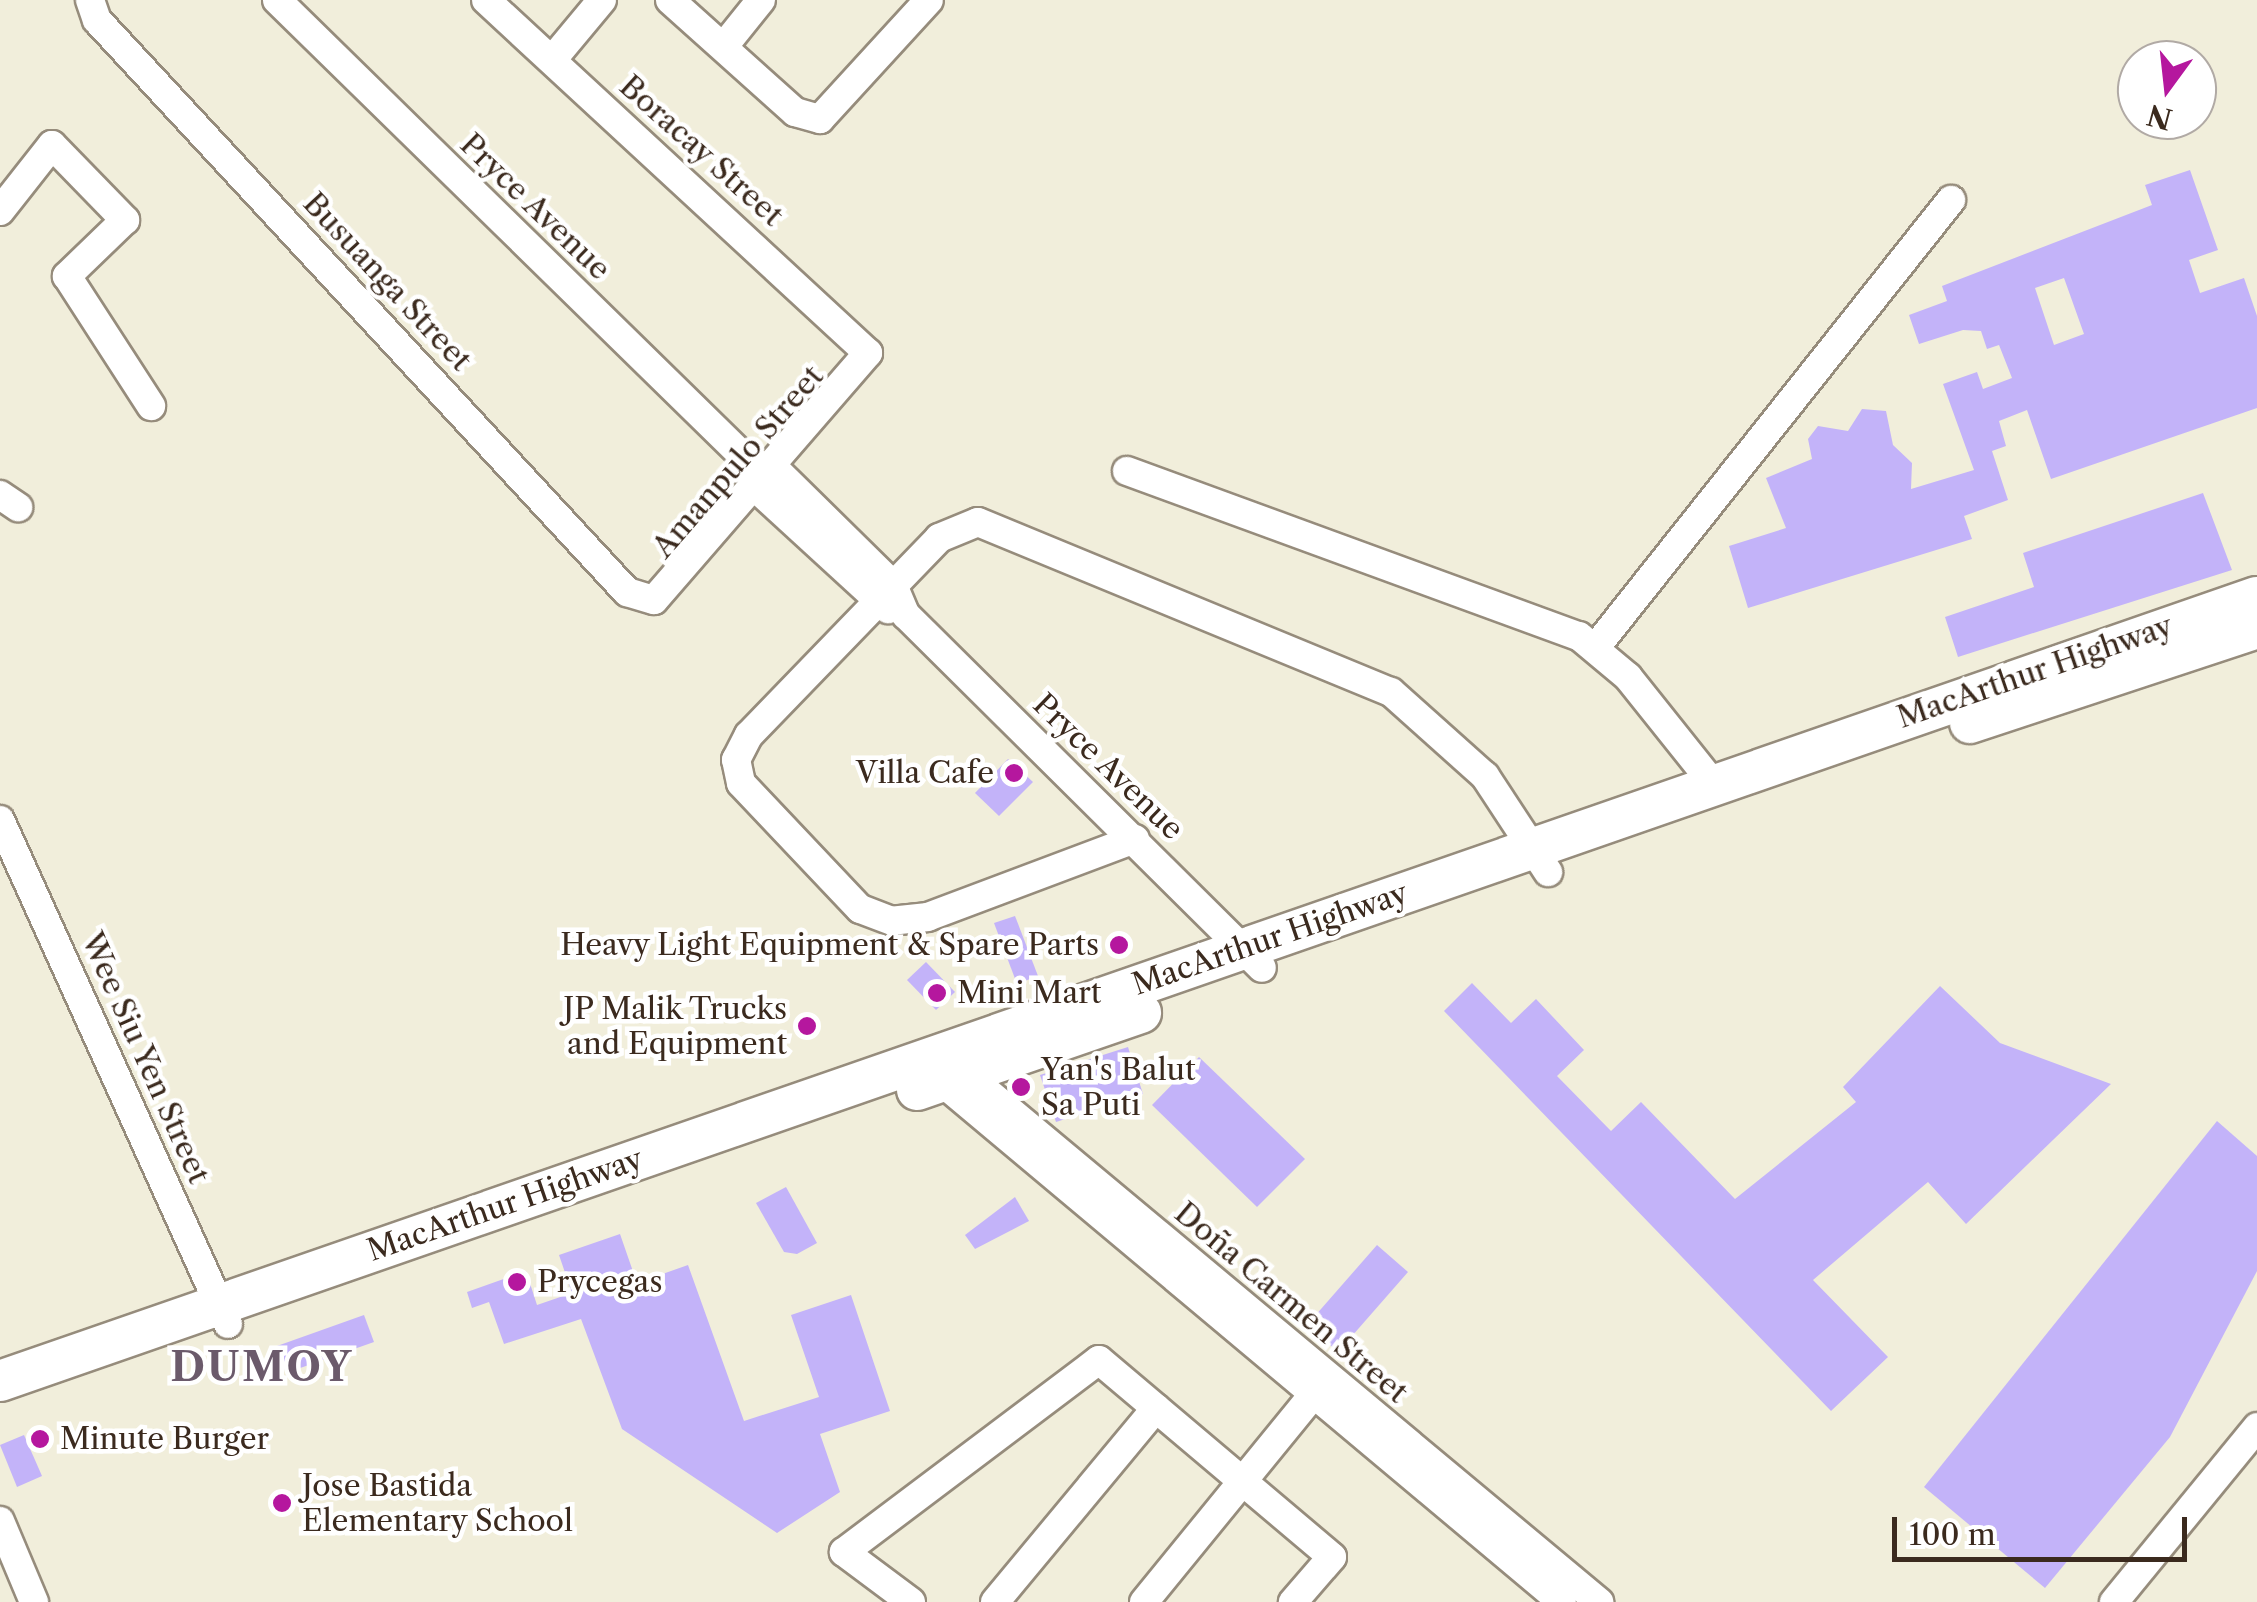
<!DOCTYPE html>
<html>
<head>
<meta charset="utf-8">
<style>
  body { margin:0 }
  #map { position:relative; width:2257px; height:1602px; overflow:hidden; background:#f1eedb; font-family:"Libre Caslon Text",serif }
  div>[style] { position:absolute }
  .building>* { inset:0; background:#c3b3f9 }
  .roads { filter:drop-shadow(2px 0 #968c7c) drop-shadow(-2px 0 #968c7c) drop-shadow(0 2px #968c7c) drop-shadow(0 -2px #968c7c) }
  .minor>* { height:28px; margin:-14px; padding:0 14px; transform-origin:14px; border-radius:14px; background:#fff }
  .highway>* { height:40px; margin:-20px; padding:0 20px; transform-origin:20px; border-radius:20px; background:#fff }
  .dots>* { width:28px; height:28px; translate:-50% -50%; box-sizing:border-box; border:5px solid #fff; border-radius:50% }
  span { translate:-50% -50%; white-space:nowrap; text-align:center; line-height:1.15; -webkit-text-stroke:9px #fff; paint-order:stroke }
  .street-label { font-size:30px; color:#3b2a1e }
  .poi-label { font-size:30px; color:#3b2a1e }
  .right { translate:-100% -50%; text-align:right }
  .left { translate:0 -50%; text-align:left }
  .district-label { font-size:40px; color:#6b5a6b; font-weight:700; letter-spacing:2.5px }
  .north { position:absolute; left:2117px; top:40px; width:100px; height:100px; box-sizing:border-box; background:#fff; border:2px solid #b1aaa5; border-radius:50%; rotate:195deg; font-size:28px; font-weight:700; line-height:40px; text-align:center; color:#3b2a1e }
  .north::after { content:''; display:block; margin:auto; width:35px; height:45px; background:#b5179e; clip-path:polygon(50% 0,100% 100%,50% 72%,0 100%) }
  .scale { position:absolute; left:1892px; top:1517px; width:295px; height:45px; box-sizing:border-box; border:5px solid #3b2a1e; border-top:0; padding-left:12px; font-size:30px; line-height:35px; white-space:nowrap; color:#3b2a1e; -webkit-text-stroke:8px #fff; paint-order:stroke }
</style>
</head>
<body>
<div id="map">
  <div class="building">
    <div style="clip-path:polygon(evenodd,2190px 170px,2218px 250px,2189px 260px,2200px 293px,2244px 278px,2257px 316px,2257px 408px,2051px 479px,2027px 410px,1999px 421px,2006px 446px,1992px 451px,2008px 500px,1964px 516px,1972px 539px,1748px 608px,1729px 546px,1786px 528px,1766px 478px,1812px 459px,1808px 439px,1818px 426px,1848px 431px,1862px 409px,1886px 411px,1893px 445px,1912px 463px,1911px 489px,1974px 470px,1943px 384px,1977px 372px,1983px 389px,2012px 378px,1999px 345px,1987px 349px,1981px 331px,1963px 330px,1919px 344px,1909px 315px,1947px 301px,1942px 286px,2152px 205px,2145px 185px,2190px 170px,2064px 278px,2084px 334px,2054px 345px,2035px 288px,2064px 278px)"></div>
    <div style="clip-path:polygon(2203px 493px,2232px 570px,1958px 657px,1945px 617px,2034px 587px,2023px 553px)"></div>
    <div style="clip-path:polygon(1008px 759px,1033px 782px,999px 816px,975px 793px)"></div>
    <div style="clip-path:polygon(1015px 916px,1038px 976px,1017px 984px,994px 923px)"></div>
    <div style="clip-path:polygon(926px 962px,955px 992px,936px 1010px,907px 980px)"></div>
    <div style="clip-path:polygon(1472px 983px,1511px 1023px,1536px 999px,1584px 1050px,1557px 1076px,1611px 1131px,1641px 1102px,1735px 1199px,1856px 1102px,1843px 1087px,1940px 986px,2000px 1043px,2111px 1084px,1966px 1224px,1928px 1182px,1813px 1280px,1888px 1357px,1831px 1411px,1444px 1011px)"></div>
    <div style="clip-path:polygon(1128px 1047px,1143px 1094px,1056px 1122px,1040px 1075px)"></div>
    <div style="clip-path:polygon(1199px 1057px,1305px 1159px,1257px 1207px,1152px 1105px)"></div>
    <div style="clip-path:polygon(2217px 1121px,2257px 1156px,2257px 1271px,2170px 1437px,2045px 1588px,1924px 1487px)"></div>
    <div style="clip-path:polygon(786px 1187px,817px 1243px,797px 1254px,784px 1252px,756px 1203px)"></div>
    <div style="clip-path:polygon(1015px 1197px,1029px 1221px,975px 1249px,965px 1235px)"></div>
    <div style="clip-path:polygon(620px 1234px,637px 1283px,688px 1265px,744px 1421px,819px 1397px,791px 1315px,851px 1295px,890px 1411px,820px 1434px,840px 1492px,777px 1533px,622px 1429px,581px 1319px,504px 1344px,489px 1302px,472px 1308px,467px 1292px,526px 1271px,537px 1305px,572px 1293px,559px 1255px)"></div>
    <div style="clip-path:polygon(1377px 1245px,1408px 1272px,1338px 1352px,1307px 1325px)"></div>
    <div style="clip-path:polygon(364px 1315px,374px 1342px,286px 1373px,277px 1346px)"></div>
    <div style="clip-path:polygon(24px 1435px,42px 1476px,17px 1487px,0 1445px)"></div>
  </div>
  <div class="roads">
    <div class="minor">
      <div style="left:90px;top:0;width:21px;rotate:71deg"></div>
      <div style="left:97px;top:20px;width:780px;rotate:47.18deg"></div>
      <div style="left:627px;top:592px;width:28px;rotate:17deg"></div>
      <div style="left:654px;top:600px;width:327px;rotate:-49.1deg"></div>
      <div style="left:868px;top:353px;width:520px;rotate:-137.26deg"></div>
      <div style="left:277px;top:0;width:659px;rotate:44.39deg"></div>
      <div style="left:748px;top:461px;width:28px;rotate:17deg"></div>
      <div style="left:775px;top:469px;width:165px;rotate:44.5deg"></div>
      <div style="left:893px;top:585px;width:33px;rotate:67deg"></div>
      <div style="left:906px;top:615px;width:501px;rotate:44.76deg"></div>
      <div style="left:670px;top:0;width:168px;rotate:41.9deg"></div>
      <div style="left:795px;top:112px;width:26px;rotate:16deg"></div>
      <div style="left:820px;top:119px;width:161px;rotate:-47.5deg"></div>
      <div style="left:724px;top:46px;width:59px;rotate:-51.2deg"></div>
      <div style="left:552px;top:60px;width:78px;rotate:-50.2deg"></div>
      <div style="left:0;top:211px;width:84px;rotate:-51.8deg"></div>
      <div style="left:52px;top:145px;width:105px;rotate:45.8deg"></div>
      <div style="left:125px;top:220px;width:81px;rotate:136deg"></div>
      <div style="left:67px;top:276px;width:155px;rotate:57.1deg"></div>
      <div style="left:1127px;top:471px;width:481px;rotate:20.1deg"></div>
      <div style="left:1579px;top:636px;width:64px;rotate:39.9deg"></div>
      <div style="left:1628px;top:677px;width:139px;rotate:51.4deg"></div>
      <div style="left:752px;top:472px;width:18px;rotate:74deg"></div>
      <div style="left:757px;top:489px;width:178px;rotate:42.5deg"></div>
      <div style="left:0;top:495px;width:22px;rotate:34deg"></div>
      <div style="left:1596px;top:647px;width:571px;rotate:-51.54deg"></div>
      <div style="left:0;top:820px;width:553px;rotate:65.66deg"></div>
      <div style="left:1135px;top:839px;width:221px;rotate:159.4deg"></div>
      <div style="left:928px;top:917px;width:36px;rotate:174deg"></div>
      <div style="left:892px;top:921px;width:34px;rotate:-159deg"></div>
      <div style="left:860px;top:909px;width:173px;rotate:-133.4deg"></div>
      <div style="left:741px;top:783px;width:24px;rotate:-102deg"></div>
      <div style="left:736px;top:760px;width:28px;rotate:-63deg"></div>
      <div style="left:749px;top:735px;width:274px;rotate:-46deg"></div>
      <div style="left:939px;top:538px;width:42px;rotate:-22.3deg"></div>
      <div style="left:978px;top:522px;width:447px;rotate:22.4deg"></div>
      <div style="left:1391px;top:692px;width:126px;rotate:41.8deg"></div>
      <div style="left:1485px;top:776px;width:115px;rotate:56.7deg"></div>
      <div style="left:955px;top:1065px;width:839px;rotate:39.82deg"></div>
      <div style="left:931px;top:1073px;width:823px;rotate:39.97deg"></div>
      <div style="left:0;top:1521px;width:88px;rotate:67.2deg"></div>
      <div style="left:911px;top:1602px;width:84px;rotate:-143.3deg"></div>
      <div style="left:844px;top:1552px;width:319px;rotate:-37deg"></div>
      <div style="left:1099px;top:1360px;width:305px;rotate:40.2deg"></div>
      <div style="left:1332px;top:1557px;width:60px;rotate:130.9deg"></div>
      <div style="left:995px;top:1602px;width:252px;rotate:-50.3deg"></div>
      <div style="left:1144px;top:1602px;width:288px;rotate:-50.8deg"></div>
      <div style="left:2114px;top:1602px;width:226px;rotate:-50.7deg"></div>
    </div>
    <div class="highway">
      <div style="left:1970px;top:723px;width:302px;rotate:-18.3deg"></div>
      <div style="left:917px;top:1090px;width:237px;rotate:-19deg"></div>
      <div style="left:0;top:1381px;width:2389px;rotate:-19.16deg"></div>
    </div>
  </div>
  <div class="dots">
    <div style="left:1014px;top:773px;background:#b5179e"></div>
    <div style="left:1119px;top:945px;background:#b5179e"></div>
    <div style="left:937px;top:993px;background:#b5179e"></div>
    <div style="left:807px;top:1026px;background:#b5179e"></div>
    <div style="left:1021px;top:1087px;background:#b5179e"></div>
    <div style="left:517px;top:1282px;background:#b5179e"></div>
    <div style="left:40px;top:1439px;background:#b5179e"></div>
    <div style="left:282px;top:1503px;background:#b5179e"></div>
  </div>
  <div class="street-label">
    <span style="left:701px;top:151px;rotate:42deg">Boracay Street</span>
    <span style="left:535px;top:207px;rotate:44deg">Pryce Avenue</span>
    <span style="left:387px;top:282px;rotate:47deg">Busuanga Street</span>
    <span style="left:738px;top:462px;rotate:-49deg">Amanpulo Street</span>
    <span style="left:2035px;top:672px;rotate:-19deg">MacArthur Highway</span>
    <span style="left:1108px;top:767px;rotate:44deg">Pryce Avenue</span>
    <span style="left:1270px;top:939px;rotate:-19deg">MacArthur Highway</span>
    <span style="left:145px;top:1058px;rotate:66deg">Wee Siu Yen Street</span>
    <span style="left:505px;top:1205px;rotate:-19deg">MacArthur Highway</span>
    <span style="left:1291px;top:1303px;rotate:40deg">Doña Carmen Street</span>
  </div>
  <div class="poi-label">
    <span class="right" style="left:994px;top:773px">Villa Cafe</span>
    <span class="right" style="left:1099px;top:945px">Heavy Light Equipment &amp; Spare Parts</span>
    <span class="left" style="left:957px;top:993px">Mini Mart</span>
    <span class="right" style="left:787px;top:1026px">JP Malik Trucks<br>and Equipment</span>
    <span class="left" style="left:1041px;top:1087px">Yan's Balut<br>Sa Puti</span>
    <span class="left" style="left:537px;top:1282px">Prycegas</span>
    <span class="left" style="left:60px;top:1439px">Minute Burger</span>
    <span class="left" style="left:302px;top:1503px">Jose Bastida<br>Elementary School</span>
  </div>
  <div class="district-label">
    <span style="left:262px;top:1367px">DUMOY</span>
  </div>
  <div class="north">N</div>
  <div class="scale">100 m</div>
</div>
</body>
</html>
